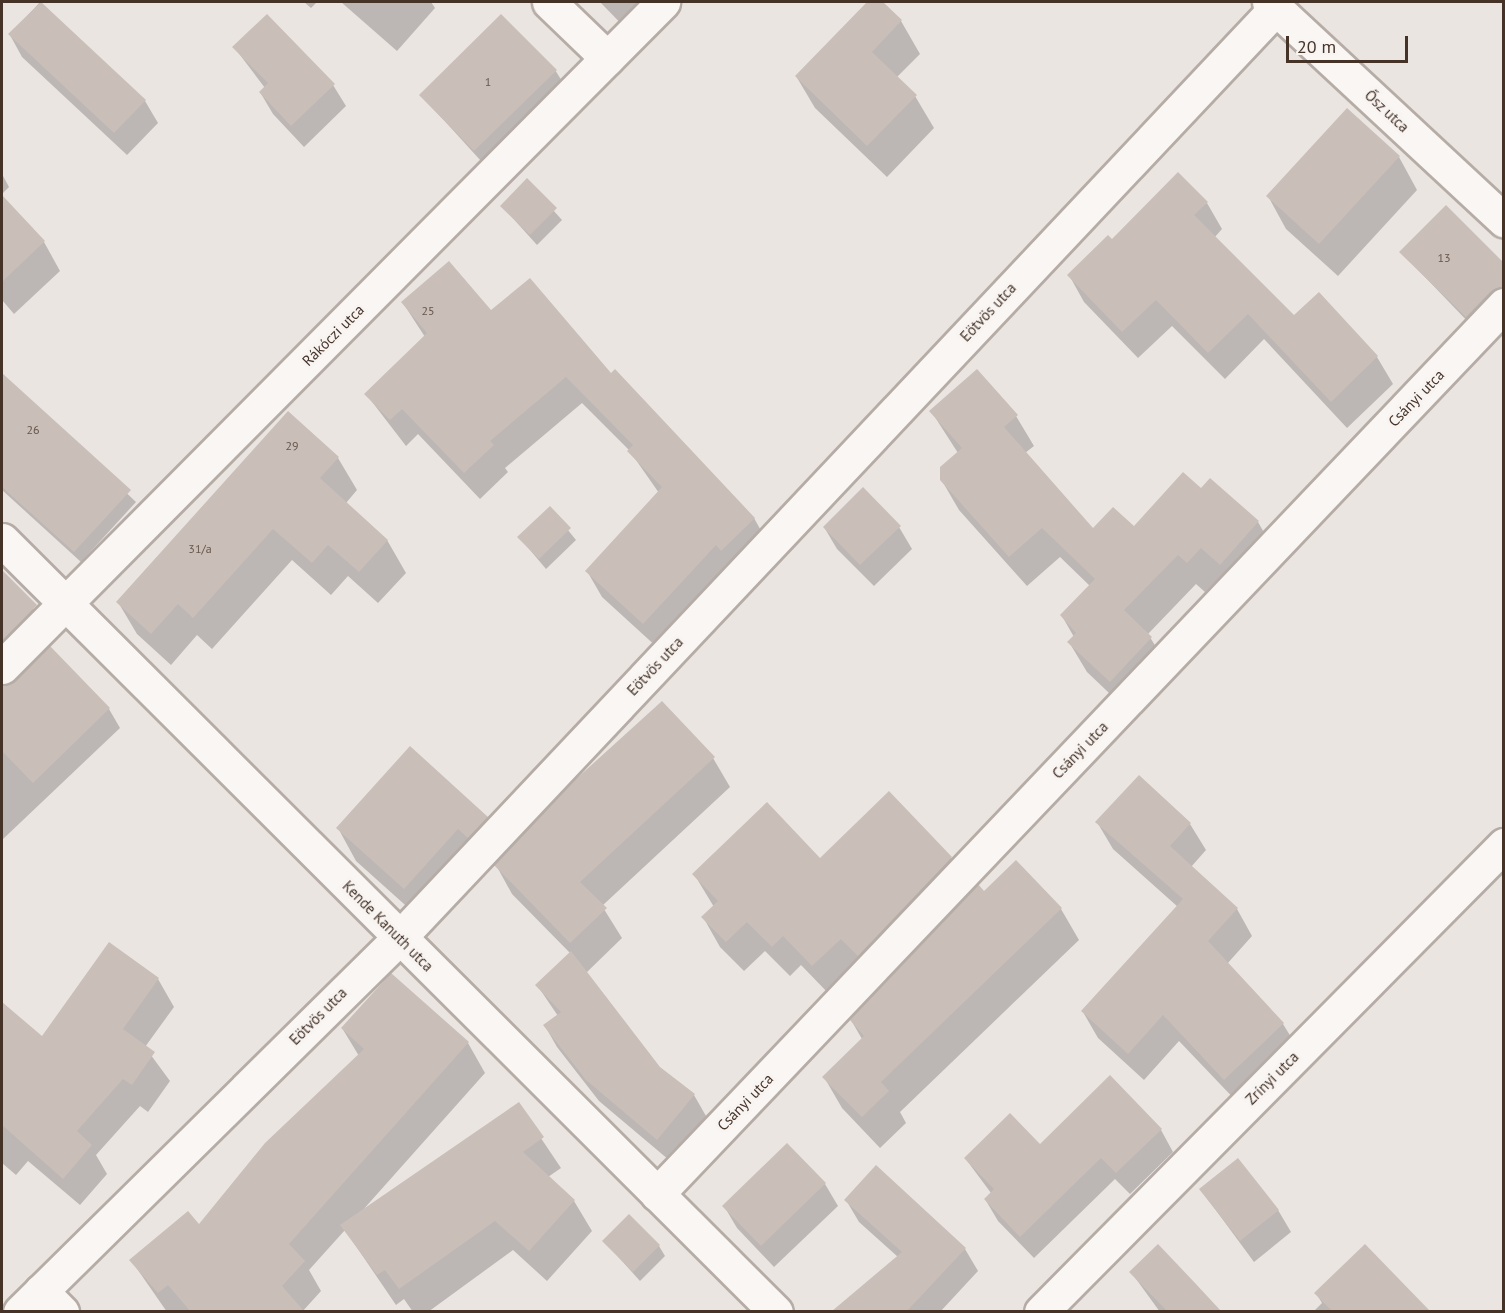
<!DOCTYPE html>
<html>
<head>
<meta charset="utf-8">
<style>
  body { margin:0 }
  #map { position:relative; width:1505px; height:1313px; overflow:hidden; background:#ebe5e1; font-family:"PT Sans",sans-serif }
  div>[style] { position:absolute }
  .shadow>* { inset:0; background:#0003 }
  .building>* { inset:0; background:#c9beb8 }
  .roads { filter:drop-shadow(2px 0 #b6aca6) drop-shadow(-2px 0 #b6aca6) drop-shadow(0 2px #b6aca6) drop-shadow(0 -2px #b6aca6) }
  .minor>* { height:33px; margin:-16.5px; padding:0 16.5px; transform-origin:16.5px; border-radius:16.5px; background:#f9f6f4 }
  span { translate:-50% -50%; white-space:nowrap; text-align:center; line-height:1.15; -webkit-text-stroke:6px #f8f4f1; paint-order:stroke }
  .number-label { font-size:12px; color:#66564c }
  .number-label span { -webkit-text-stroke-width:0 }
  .street-label { font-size:15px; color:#453328 }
  .frame { position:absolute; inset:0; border:3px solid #453328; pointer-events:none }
  .scale { position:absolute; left:1286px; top:36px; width:122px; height:27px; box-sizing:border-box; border:3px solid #453328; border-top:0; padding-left:8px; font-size:18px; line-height:21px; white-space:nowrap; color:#453328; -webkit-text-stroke:4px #f8f4f1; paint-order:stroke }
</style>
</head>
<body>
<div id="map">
  <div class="shadow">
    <div style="clip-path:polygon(40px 2px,145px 101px,158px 123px,127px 155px,22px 57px,10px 35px)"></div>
    <div style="clip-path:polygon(304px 2px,317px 2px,311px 8px)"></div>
    <div style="clip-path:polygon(341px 2px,431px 2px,435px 8px,397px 51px)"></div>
    <div style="clip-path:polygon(600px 2px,674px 2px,635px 38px)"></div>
    <div style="clip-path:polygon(869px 2px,880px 2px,901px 21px,920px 54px,896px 78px,915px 96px,934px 128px,887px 177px,815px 108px,796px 76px)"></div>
    <div style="clip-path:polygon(234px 47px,333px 85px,346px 106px,304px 147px,273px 114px,260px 92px,265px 88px)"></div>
    <div style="clip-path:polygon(555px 70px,562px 81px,481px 161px,421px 95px)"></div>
    <div style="clip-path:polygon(1399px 157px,1417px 190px,1338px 276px,1286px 229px,1268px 196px)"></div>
    <div style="clip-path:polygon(2px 174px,9px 187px,2px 194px)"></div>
    <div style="clip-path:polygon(527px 181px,562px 220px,537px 245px,502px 206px)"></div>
    <div style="clip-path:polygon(2px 197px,44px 242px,60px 271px,14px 314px,2px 300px)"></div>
    <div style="clip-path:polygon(1207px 203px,1222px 229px,1214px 238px,1294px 317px,1318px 295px,1377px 357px,1393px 384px,1347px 428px,1264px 339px,1225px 379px,1172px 326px,1138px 358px,1084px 302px,1069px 275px,1112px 242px)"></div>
    <div style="clip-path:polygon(1446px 207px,1504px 264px,1504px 301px,1473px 327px,1401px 252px)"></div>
    <div style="clip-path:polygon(403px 303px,491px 312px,611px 375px,754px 518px,769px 545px,659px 649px,602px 597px,587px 571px,659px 493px,629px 450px,582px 403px,505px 468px,508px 472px,480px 499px,418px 434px,406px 446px,366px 394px,425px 337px)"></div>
    <div style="clip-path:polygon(2px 375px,136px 502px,81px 562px,2px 490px)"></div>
    <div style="clip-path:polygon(931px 411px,1016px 416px,1034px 446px,1025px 453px,1093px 530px,1134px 528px,1201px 490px,1258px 522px,1275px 552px,1238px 594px,1219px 578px,1205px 592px,1196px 584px,1148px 634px,1169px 668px,1128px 711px,1087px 672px,1069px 642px,1074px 637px,1062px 616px,1090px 586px,1060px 557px,1027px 586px,959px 510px,941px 479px,958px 453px)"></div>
    <div style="clip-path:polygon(289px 413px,338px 458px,357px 490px,346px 503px,387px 540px,406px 573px,378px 603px,348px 576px,331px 595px,292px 560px,212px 649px,197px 635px,171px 665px,137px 634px,118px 602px)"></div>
    <div style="clip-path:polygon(550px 508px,576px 540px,546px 569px,519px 537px)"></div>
    <div style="clip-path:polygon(824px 527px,899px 527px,912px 549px,874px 586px,837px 549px)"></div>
    <div style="clip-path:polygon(2px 572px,47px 625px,2px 671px)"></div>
    <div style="clip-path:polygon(50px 648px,109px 709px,120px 728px,2px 840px,2px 722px,11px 712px,2px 703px,2px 685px,8px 687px)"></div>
    <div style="clip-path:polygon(713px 758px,730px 787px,602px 906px,622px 938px,586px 973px,659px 1068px,694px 1095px,706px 1116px,669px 1160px,599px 1101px,557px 1047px,545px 1026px,558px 1016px,537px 985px,570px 953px,512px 894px,496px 865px)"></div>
    <div style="clip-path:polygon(487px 817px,505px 850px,487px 869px,478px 860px,423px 921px,356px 861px,338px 828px)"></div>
    <div style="clip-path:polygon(1097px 822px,1190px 824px,1206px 850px,1191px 867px,1237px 909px,1252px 936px,1227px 964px,1283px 1024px,1299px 1050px,1241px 1106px,1179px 1041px,1144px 1080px,1098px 1038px,1083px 1012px,1178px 907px,1113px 849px)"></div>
    <div style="clip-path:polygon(951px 858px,968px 888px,830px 995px,801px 965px,790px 976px,765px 951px,744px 971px,720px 947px,703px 917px,714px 907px,694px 874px,820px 860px)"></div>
    <div style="clip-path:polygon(984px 893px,1061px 909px,1079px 940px,900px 1112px,906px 1123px,880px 1148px,842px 1108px,824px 1077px,862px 1039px,851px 1020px)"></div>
    <div style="clip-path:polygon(391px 975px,468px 1043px,485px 1073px,362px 1211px,518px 1104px,561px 1168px,548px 1177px,574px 1201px,592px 1231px,547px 1281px,513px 1250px,428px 1312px,413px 1312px,404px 1299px,396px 1305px,345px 1230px,309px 1270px,321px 1291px,302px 1312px,167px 1312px,131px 1260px,199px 1226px,359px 1056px,342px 1028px)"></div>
    <div style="clip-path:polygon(158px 979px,174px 1007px,145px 1047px,170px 1081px,148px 1112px,140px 1106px,96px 1155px,107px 1174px,80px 1205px,28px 1161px,16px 1175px,2px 1163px,2px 1062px,9px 1053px,2px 1046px,2px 1011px,19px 1033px,42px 1038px)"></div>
    <div style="clip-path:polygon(1161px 1130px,1173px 1152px,1130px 1194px,1115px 1179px,1034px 1258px,998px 1221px,985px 1199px,991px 1193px,965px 1158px)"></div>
    <div style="clip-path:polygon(825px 1184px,838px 1206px,774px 1267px,737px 1228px,724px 1206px)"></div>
    <div style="clip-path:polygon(1201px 1190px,1278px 1210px,1291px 1232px,1254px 1262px)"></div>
    <div style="clip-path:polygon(846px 1200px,965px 1249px,978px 1271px,940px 1312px,835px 1312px,898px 1257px,859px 1222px)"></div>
    <div style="clip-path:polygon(604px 1241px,659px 1246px,665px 1256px,640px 1281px)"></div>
    <div style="clip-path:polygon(1131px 1272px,1210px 1302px,1216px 1312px,1160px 1312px)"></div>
    <div style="clip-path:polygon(1316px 1293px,1418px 1301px,1424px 1312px,1313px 1312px,1322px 1303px)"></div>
  </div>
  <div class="building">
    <div style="clip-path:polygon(41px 2px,146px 100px,114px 133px,8px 34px)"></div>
    <div style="clip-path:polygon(867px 2px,883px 2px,902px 20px,872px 52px,917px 95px,867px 146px,795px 76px)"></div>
    <div style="clip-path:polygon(267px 14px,335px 84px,291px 126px,259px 92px,268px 83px,232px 47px)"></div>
    <div style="clip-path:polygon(501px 14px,557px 70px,474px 151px,419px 95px)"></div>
    <div style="clip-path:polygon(1347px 108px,1400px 156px,1319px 244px,1266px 196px)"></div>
    <div style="clip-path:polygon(1178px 172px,1208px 202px,1194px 215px,1294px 315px,1319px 292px,1378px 356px,1331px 402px,1248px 314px,1208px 353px,1156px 300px,1122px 332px,1067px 275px,1108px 235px,1112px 239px)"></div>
    <div style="clip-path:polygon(527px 178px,557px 208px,530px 235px,500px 206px)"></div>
    <div style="clip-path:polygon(2px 195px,45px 241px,2px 282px)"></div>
    <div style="clip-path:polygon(1446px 205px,1503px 262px,1503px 287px,1490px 292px,1466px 317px,1399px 252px)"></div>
    <div style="clip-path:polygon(449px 261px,491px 310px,530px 278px,611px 373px,615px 369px,755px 518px,721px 551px,716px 545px,643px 624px,585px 571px,662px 487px,627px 451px,633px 445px,566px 377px,490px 441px,494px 445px,464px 473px,402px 409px,390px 420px,364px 394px,427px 333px,401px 302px)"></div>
    <div style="clip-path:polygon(977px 369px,1018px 415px,1004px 427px,1093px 528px,1113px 507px,1134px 526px,1183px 472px,1201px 488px,1210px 478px,1259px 521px,1220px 565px,1201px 548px,1187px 563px,1178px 555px,1124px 610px,1152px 637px,1110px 682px,1067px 642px,1076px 633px,1060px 615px,1095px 579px,1042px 528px,1009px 557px,940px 480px,940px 467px,962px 448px,929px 411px)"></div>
    <div style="clip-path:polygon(2px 373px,131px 490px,74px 552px,2px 487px)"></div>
    <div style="clip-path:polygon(288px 411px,339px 457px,320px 478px,388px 540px,359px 572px,328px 545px,312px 563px,273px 529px,193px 618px,178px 604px,151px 634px,116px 602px)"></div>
    <div style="clip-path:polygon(863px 487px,901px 526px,860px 565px,823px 527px)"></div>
    <div style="clip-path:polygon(550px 506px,571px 528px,539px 559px,517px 537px)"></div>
    <div style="clip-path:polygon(2px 570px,37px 605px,2px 641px)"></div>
    <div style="clip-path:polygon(50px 646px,110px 708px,33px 783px,2px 751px,2px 685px,15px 680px)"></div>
    <div style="clip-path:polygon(662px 701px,715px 757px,580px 882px,607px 908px,570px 943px,494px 865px,565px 789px)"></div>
    <div style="clip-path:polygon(410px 746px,488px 817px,468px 838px,458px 829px,404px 889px,336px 828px)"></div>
    <div style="clip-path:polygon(1139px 775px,1191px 823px,1170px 846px,1238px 908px,1208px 941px,1284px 1023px,1224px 1080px,1163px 1015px,1128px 1054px,1081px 1011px,1183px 899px,1095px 822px)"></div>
    <div style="clip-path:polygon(889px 791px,952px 857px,858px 956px,841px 939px,812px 966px,783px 936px,772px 947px,747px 922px,726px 942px,701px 917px,718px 901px,692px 874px,767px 802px,820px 858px)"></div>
    <div style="clip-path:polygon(1016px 860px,1062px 908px,881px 1082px,889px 1091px,862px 1117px,822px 1077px,864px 1036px,850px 1020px,978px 884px,984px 891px)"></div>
    <div style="clip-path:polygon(109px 942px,159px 978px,123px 1029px,155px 1052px,132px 1085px,123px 1079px,77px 1131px,92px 1145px,63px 1179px,2px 1125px,2px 1002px,42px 1036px)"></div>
    <div style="clip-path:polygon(571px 951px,660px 1067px,695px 1094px,657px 1140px,586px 1080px,543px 1025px,561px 1012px,535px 985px)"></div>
    <div style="clip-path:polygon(391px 973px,469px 1042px,289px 1244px,305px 1261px,282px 1286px,304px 1311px,190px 1311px,168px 1285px,158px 1293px,129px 1260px,188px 1211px,199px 1224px,265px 1143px,364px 1049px,341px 1028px)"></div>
    <div style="clip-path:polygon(1110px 1075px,1162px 1129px,1116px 1173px,1101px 1158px,1020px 1237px,984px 1199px,994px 1189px,964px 1158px,1010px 1113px,1040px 1144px)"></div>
    <div style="clip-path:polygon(519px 1102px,544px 1137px,523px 1152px,575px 1200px,529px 1251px,495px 1221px,399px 1289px,385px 1270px,377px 1275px,340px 1225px)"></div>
    <div style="clip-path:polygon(787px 1143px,826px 1183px,761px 1246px,722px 1206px)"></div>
    <div style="clip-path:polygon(1238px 1158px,1279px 1210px,1240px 1241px,1199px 1189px)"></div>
    <div style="clip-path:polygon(876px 1165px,966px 1248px,907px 1311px,832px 1311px,902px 1252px,844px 1200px)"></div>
    <div style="clip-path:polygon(629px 1214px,660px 1245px,633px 1272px,602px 1241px)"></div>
    <div style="clip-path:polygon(1158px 1244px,1195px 1283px,1221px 1311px,1167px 1311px,1129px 1272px)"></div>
    <div style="clip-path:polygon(1365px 1244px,1430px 1311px,1332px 1311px,1314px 1293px)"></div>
  </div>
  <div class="roads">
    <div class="minor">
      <div style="left:549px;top:2px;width:81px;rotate:44deg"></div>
      <div style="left:1269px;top:2px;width:321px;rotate:42.9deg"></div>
      <div style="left:2px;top:540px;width:1093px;rotate:44.93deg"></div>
      <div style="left:2px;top:667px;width:938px;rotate:-45.17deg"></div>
      <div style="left:657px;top:1194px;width:1228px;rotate:-46.39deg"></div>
      <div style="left:41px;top:1291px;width:30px;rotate:45deg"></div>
      <div style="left:20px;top:1312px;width:534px;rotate:-44.62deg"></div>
      <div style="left:400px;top:937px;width:1277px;rotate:-46.68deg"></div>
      <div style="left:1041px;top:1312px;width:658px;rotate:-45.25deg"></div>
    </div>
  </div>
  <div class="number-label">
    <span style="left:488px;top:82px">1</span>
    <span style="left:1444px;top:258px">13</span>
    <span style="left:428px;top:311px">25</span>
    <span style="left:33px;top:430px">26</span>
    <span style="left:292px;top:446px">29</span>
    <span style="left:200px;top:549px">31/a</span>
  </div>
  <div class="street-label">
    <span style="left:1387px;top:111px;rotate:43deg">Ősz utca</span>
    <span style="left:988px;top:312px;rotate:-47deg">Eötvös utca</span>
    <span style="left:333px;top:335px;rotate:-45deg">Rákóczi utca</span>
    <span style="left:1416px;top:398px;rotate:-46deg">Csányi utca</span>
    <span style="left:655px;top:666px;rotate:-47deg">Eötvös utca</span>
    <span style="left:1080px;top:750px;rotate:-46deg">Csányi utca</span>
    <span style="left:388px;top:926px;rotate:45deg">Kende Kanuth utca</span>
    <span style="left:318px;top:1016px;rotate:-45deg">Eötvös utca</span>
    <span style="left:1272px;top:1078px;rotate:-45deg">Zrínyi utca</span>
    <span style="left:745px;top:1102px;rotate:-46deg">Csányi utca</span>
  </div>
  <div class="frame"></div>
  <div class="scale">20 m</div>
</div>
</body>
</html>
